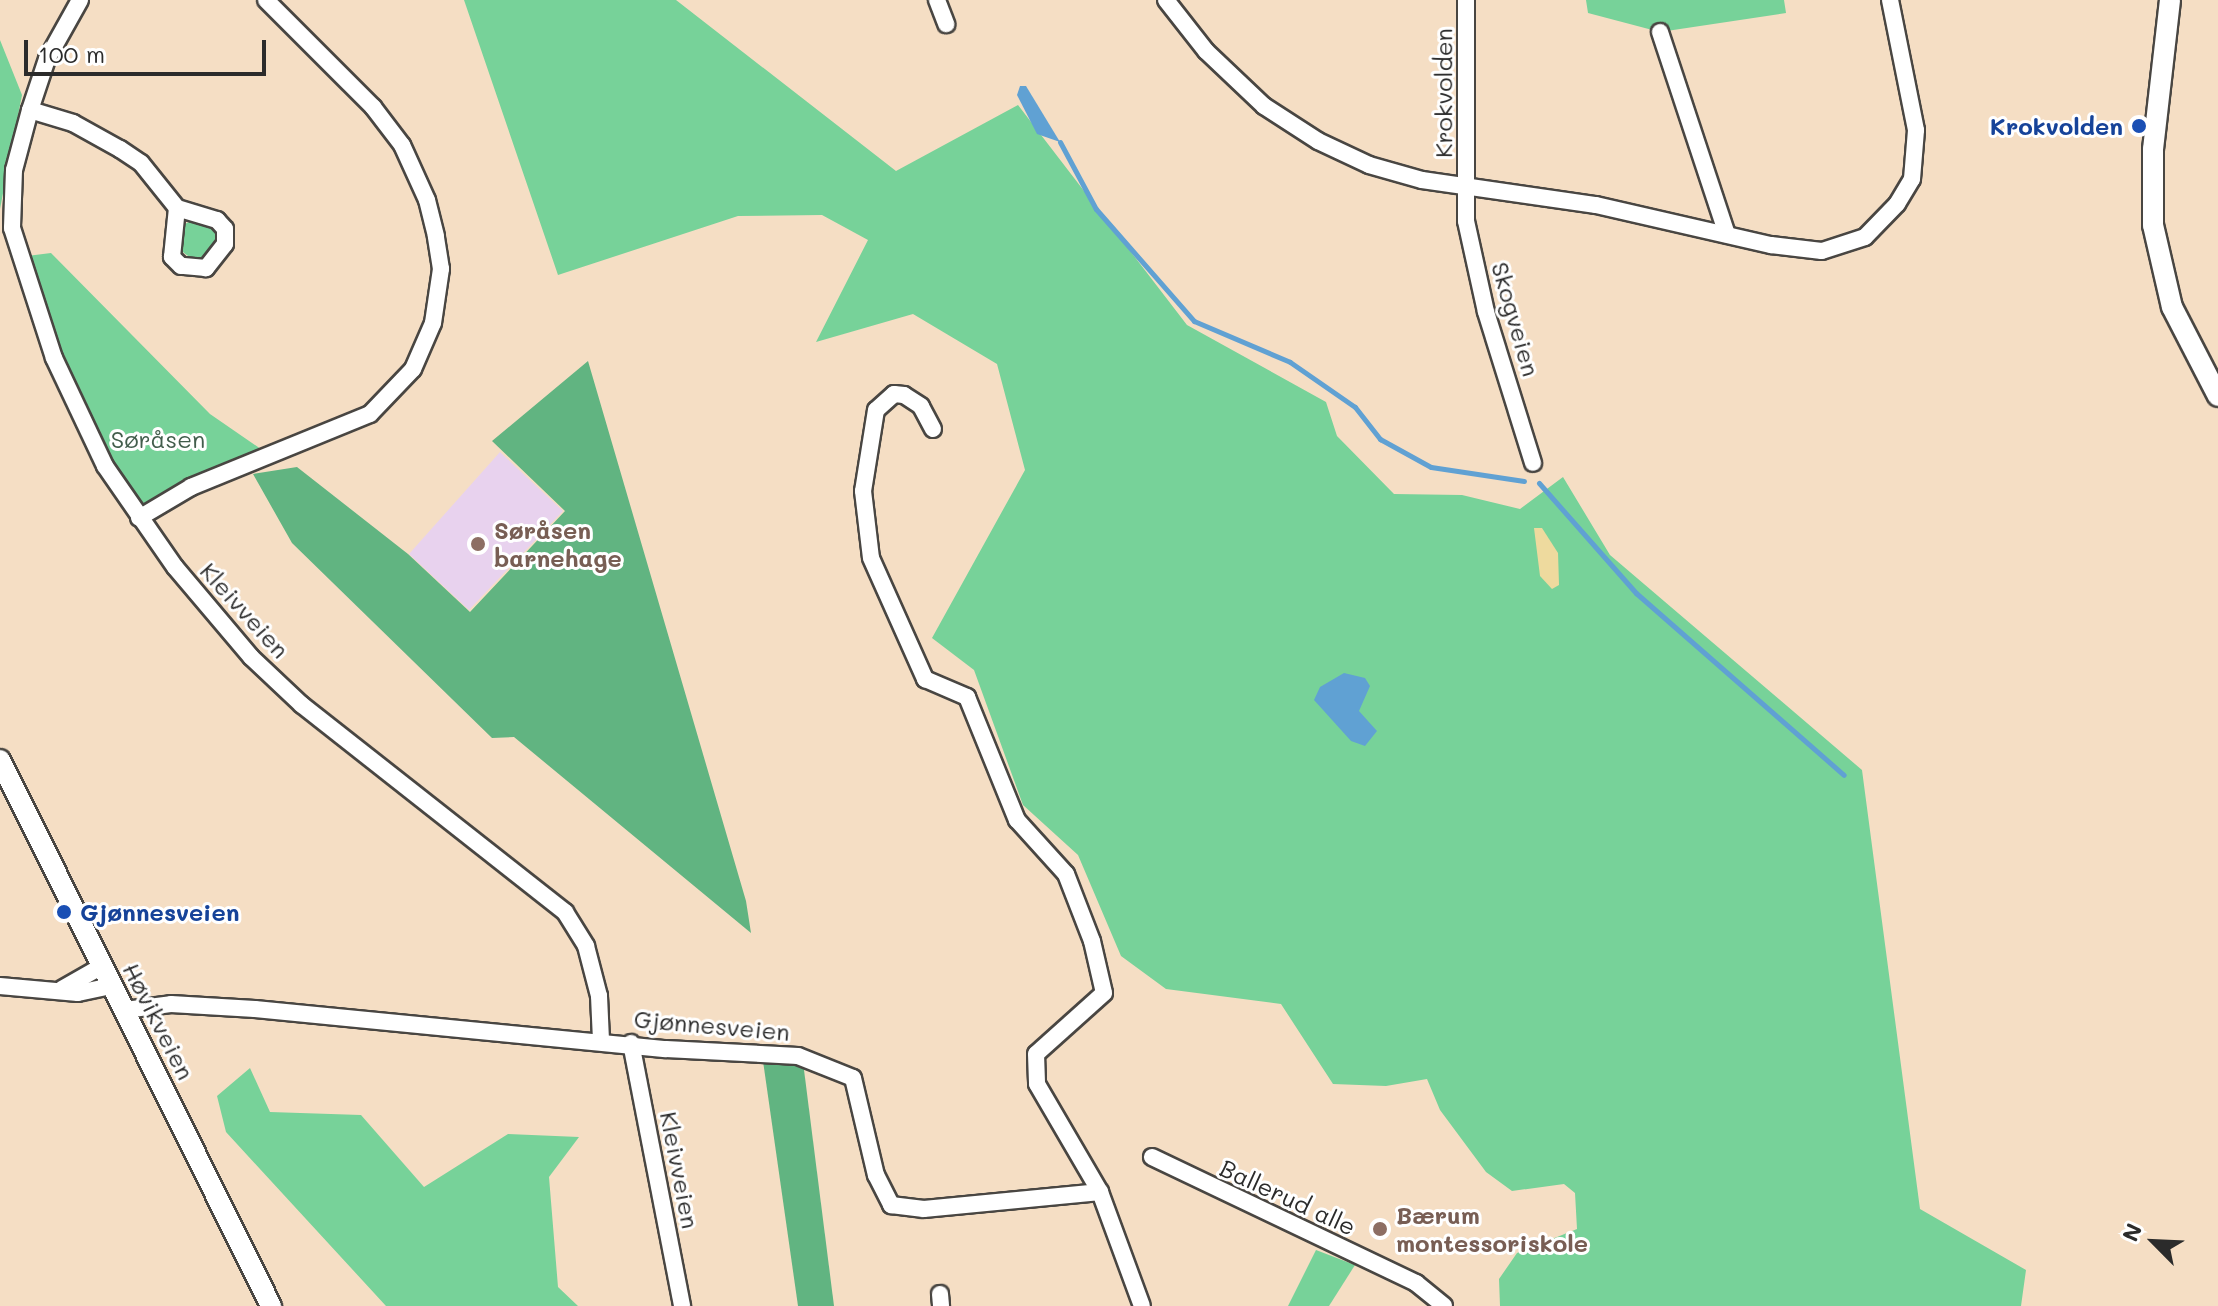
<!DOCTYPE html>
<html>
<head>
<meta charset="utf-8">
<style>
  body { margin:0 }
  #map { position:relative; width:2218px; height:1306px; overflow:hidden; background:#f5dec4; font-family:Mali,sans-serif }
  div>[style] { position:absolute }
  .built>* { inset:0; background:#e8d2ee }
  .green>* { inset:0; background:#77d299 }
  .round { border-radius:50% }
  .forest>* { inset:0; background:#61b481 }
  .sand>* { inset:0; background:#eeda9e }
  .water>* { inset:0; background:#60a1d3 }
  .stream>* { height:5px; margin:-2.5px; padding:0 2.5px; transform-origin:2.5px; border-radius:2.5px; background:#60a1d3 }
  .roads { filter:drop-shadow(2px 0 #494642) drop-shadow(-2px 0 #494642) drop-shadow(0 2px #494642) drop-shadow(0 -2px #494642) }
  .minor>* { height:16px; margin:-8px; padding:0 8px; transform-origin:8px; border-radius:8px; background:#fff }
  .major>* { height:20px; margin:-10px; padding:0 10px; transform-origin:10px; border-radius:10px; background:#fff }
  .dots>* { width:22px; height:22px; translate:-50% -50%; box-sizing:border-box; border:4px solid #fff; border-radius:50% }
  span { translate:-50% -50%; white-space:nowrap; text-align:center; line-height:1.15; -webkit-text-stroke:6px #fff; paint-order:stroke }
  .street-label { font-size:24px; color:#2b2b2b }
  .transit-label { font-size:24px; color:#164399; font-weight:700 }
  .right { translate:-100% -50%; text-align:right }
  .left { translate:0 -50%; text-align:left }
  .park-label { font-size:24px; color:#425d4c }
  .education-label { font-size:24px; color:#785e54; font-weight:700 }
  .north { position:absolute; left:2114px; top:1202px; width:80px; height:80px; -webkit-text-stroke:6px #fff; paint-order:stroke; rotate:294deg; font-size:22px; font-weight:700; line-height:32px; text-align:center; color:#2b2b2b }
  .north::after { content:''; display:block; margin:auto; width:28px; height:36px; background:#2b2b2b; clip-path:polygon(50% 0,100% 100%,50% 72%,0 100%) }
  .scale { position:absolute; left:24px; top:40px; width:242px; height:36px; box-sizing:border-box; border:4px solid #2b2b2b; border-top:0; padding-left:10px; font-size:24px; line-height:28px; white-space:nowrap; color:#2b2b2b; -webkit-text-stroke:6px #fff; paint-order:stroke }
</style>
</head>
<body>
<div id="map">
  <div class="built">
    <div style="clip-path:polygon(500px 452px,563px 511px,469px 610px,409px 554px)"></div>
  </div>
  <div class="green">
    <div style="clip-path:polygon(464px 0,676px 0,896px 171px,1018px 105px,1187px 325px,1326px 402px,1337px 436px,1394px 494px,1462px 495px,1520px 509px,1563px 477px,1610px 555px,1862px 770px,1920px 1209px,2026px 1270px,2021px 1306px,1500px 1306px,1499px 1279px,1517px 1253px,1577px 1229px,1575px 1193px,1564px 1184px,1512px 1191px,1486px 1172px,1440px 1110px,1427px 1079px,1386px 1086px,1333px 1084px,1281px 1004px,1166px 989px,1121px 956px,1078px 855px,1023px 805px,974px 670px,932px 638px,1025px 470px,997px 364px,913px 314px,816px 342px,868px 240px,822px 215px,738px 216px,558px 275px)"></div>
    <div style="clip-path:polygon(1586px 0,1784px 0,1786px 13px,1660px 32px,1588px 13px)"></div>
    <div style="clip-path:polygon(0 40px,22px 95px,0 209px)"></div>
    <div class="round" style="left:178px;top:220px;width:38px;height:38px"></div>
    <div style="clip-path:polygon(51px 253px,210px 414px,271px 456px,137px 513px,77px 406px,27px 256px)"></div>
    <div style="clip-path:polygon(250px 1068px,270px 1112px,361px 1115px,424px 1187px,508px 1134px,579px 1137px,549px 1177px,558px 1287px,578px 1306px,386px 1306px,226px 1132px,217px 1096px)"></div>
    <div style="clip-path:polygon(1316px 1250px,1355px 1265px,1329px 1306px,1288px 1306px)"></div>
  </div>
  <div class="forest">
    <div style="clip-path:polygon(588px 361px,746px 901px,751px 933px,514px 737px,492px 738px,292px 543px,253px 474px,297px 467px,408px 554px,470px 612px,565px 511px,492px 441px)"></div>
    <div style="clip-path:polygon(763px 1061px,803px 1062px,834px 1306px,798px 1306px)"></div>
  </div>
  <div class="sand">
    <div style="clip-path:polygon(1534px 528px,1542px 528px,1558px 553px,1559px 585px,1552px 589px,1540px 576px)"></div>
  </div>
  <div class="water">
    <div style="clip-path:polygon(1020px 86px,1026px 86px,1060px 142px,1037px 134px,1017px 95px)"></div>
    <div style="clip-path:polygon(1344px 673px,1365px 678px,1370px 686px,1359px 711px,1377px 731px,1365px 746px,1351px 741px,1314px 700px,1320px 687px)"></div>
  </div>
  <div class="stream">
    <div style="left:1060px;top:142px;width:76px;rotate:61.8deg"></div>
    <div style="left:1096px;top:209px;width:149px;rotate:48.8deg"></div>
    <div style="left:1194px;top:321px;width:104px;rotate:23.1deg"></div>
    <div style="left:1290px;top:362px;width:79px;rotate:34.7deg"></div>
    <div style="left:1355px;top:407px;width:41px;rotate:52deg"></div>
    <div style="left:1380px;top:439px;width:58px;rotate:28.8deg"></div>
    <div style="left:1431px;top:467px;width:94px;rotate:8.6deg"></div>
    <div style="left:1539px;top:483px;width:147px;rotate:48.6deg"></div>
    <div style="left:1636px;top:593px;width:276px;rotate:41.2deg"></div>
  </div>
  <div class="roads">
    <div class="minor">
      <div style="left:80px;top:0;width:68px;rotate:119.2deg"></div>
      <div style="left:47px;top:59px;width:54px;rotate:108.4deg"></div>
      <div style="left:30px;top:110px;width:62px;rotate:104.9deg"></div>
      <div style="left:14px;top:170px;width:58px;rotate:92deg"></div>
      <div style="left:12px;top:228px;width:137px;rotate:72.1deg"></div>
      <div style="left:54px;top:358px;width:119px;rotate:64.7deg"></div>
      <div style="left:105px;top:466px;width:123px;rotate:55.3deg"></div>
      <div style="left:175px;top:567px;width:118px;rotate:49.8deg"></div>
      <div style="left:251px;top:657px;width:70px;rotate:43.3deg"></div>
      <div style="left:302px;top:705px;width:335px;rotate:38.2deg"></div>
      <div style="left:565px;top:912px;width:40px;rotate:58deg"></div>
      <div style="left:586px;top:946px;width:52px;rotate:75.4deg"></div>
      <div style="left:599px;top:996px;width:44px;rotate:87.4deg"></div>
      <div style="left:937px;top:0;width:26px;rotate:69deg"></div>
      <div style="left:1166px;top:0;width:65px;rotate:51.9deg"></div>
      <div style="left:1206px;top:51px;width:80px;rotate:43.5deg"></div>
      <div style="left:1264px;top:106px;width:64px;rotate:32.9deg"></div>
      <div style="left:1318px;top:141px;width:56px;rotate:25.2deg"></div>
      <div style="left:1369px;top:165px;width:55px;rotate:15.8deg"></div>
      <div style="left:1422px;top:180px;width:176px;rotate:8.2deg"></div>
      <div style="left:1596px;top:205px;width:180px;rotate:12.9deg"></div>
      <div style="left:1771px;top:245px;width:51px;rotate:6.7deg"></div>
      <div style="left:1822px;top:251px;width:45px;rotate:-18deg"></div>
      <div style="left:1865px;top:237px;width:46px;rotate:-45.9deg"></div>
      <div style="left:1897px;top:204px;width:29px;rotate:-59deg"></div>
      <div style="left:1912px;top:179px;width:49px;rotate:-85.3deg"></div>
      <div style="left:1916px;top:130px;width:133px;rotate:-101.3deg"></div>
      <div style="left:1466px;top:0;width:221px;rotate:90deg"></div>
      <div style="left:1466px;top:221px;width:93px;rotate:77.6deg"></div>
      <div style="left:1486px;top:312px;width:158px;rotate:72.7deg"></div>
      <div style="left:1660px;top:32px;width:213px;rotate:71.7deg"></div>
      <div style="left:30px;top:110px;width:45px;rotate:16.8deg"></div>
      <div style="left:73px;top:123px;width:54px;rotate:29deg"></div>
      <div style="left:120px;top:149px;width:25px;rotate:34deg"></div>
      <div style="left:141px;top:163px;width:58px;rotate:51.3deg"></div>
      <div style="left:177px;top:208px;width:42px;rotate:16.7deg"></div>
      <div style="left:217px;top:220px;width:12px;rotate:48deg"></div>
      <div style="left:225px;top:229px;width:15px;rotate:90deg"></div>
      <div style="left:225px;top:244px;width:31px;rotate:128deg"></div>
      <div style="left:206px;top:268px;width:25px;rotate:-175deg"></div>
      <div style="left:181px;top:266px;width:13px;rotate:-135deg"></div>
      <div style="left:172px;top:257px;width:49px;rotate:-84.2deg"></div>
      <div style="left:933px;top:429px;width:26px;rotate:-118deg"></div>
      <div style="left:921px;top:406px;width:20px;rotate:-147deg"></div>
      <div style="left:904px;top:395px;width:10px;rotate:-174deg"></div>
      <div style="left:894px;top:394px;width:24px;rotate:138deg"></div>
      <div style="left:876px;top:410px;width:82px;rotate:99.1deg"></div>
      <div style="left:863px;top:491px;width:67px;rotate:83.2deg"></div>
      <div style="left:871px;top:558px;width:133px;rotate:65.9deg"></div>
      <div style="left:925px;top:679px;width:46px;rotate:23.2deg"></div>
      <div style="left:967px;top:697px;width:133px;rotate:67.9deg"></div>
      <div style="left:1017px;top:820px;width:73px;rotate:47.8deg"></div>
      <div style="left:1066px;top:874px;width:72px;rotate:68.8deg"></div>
      <div style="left:1092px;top:941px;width:53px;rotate:77deg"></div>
      <div style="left:1104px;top:993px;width:91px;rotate:138.1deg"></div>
      <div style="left:1036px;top:1054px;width:30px;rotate:88deg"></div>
      <div style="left:1037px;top:1084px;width:125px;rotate:59.7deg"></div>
      <div style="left:1100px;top:1192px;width:121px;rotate:69.8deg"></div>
      <div style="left:139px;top:518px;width:61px;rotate:-30.8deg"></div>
      <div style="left:191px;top:487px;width:193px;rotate:-22.2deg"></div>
      <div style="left:370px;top:414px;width:62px;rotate:-46.3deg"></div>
      <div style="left:413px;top:369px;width:50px;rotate:-66.5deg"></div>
      <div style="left:433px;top:323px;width:55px;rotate:-81.6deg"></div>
      <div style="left:441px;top:269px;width:33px;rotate:-99deg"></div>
      <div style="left:436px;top:236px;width:37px;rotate:-104deg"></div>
      <div style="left:427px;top:200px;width:60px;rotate:-114.4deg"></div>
      <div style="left:402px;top:145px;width:48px;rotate:-127.3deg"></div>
      <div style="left:373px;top:107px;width:151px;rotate:-135deg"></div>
      <div style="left:0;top:986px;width:78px;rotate:5.1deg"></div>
      <div style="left:78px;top:993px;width:35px;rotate:-12deg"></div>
      <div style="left:62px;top:989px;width:46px;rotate:-29.9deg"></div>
      <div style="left:125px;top:1010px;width:46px;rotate:-7.4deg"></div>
      <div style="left:171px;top:1004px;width:84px;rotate:3.4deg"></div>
      <div style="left:255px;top:1009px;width:413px;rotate:5.6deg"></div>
      <div style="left:666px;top:1049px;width:132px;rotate:3deg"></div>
      <div style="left:798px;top:1056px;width:59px;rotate:21.8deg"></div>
      <div style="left:853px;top:1078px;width:100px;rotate:76.7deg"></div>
      <div style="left:876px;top:1175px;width:34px;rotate:63deg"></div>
      <div style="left:891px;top:1205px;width:33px;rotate:7deg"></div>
      <div style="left:924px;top:1209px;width:177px;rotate:-5.5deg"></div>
      <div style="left:631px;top:1043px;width:268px;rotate:79deg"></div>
      <div style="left:1152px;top:1157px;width:293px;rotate:25.5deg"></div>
      <div style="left:1416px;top:1283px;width:36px;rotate:39deg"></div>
      <div style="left:940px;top:1294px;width:12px;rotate:85deg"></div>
    </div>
    <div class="major">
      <div style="left:2170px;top:0;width:150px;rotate:96.5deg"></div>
      <div style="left:2153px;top:149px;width:76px;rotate:90deg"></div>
      <div style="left:2153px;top:225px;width:84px;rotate:77deg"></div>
      <div style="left:2172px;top:307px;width:100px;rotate:62.7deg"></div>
      <div style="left:0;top:760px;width:610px;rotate:63.6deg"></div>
    </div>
  </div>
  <div class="dots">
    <div style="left:2139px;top:126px;background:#1a4fb4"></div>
    <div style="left:478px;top:544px;background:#8d6e63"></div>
    <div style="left:64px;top:912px;background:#1a4fb4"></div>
    <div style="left:1380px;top:1229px;background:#8d6e63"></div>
  </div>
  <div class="street-label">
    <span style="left:1443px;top:93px;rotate:-90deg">Krokvolden</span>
    <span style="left:1516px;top:319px;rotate:74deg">Skogveien</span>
    <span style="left:245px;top:610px;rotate:48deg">Kleivveien</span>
    <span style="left:159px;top:1021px;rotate:63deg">Høvikveien</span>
    <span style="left:712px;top:1025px;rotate:5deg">Gjønnesveien</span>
    <span style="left:680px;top:1170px;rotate:79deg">Kleivveien</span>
    <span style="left:1288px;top:1197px;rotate:25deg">Ballerud alle</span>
  </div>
  <div class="transit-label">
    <span class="right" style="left:2123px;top:126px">Krokvolden</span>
    <span class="left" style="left:80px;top:912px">Gjønnesveien</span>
  </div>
  <div class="park-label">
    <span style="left:158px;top:439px">Søråsen</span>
  </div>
  <div class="education-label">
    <span class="left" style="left:494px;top:544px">Søråsen<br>barnehage</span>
    <span class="left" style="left:1396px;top:1229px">Bærum<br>montessoriskole</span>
  </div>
  <div class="north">N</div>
  <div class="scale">100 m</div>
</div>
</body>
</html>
